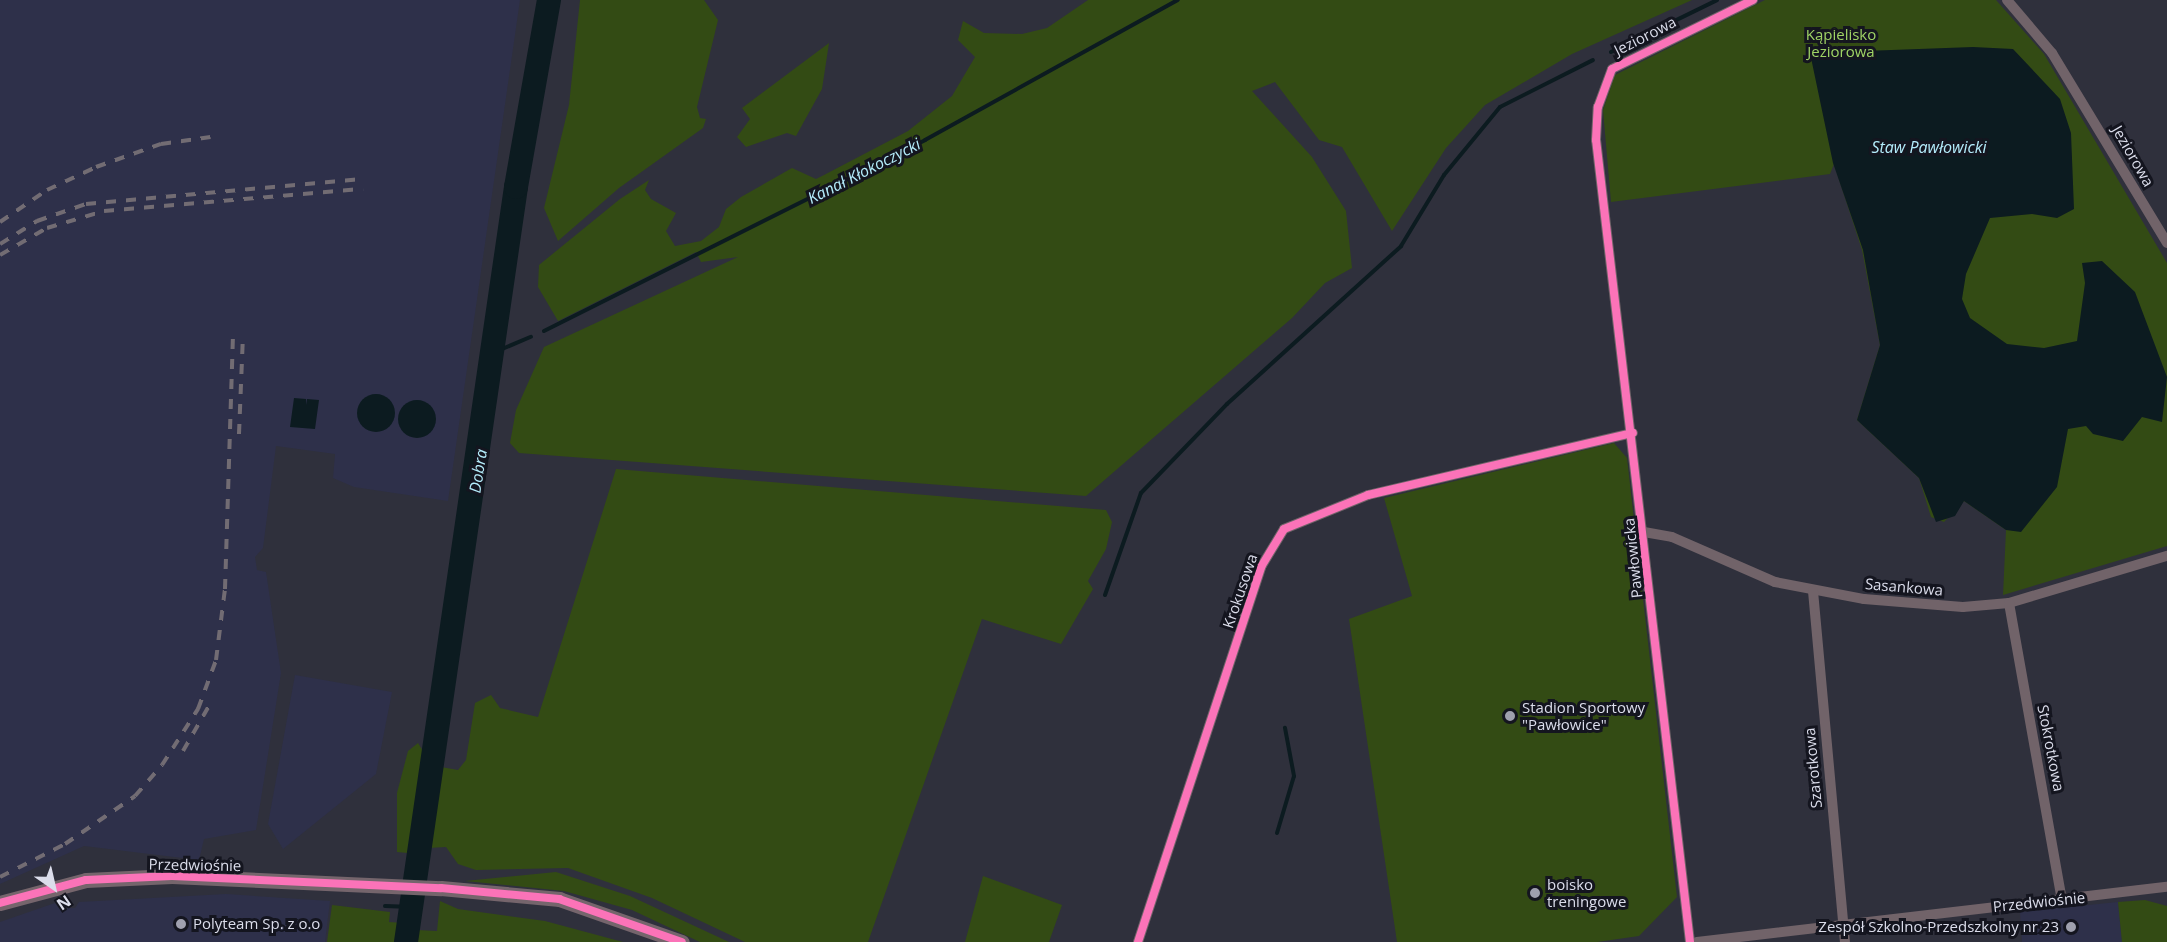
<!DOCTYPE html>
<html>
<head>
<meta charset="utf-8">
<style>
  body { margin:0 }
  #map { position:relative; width:2167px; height:942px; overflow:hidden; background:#2f303c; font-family:"Open Sans",sans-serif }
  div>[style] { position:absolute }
  .built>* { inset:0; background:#2e304a }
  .green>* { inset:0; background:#334b14 }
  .water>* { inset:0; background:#0c1b20 }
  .round { border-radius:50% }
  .stream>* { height:4px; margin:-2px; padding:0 2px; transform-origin:2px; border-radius:2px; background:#0c1b20 }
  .river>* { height:24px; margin:-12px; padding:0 12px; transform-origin:12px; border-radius:12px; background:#0c1b20 }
  .street>* { height:10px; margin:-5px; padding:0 5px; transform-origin:5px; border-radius:5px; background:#716369 }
  .secondary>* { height:15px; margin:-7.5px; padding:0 7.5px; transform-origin:7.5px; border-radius:7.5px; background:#75656c }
  .rail>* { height:4px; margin-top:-2px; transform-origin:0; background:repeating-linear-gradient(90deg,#726c73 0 10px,transparent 0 20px) }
  .cycleway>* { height:8px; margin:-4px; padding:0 4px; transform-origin:4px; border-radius:4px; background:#fb73b8 }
  .dots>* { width:16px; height:16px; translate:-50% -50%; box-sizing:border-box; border:3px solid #14151f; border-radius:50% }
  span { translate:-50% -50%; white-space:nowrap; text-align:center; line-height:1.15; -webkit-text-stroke:6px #14151f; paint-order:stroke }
  .park-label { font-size:15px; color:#9fd365 }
  .street-label { font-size:15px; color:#dbddeb }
  .poi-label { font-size:15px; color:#dbddeb }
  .left { translate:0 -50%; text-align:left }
  .right { translate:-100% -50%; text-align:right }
  .water-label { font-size:16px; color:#b4ecfb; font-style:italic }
  .north { position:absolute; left:24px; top:858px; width:60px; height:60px; -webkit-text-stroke:4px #14151f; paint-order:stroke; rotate:146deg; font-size:16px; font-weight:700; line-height:24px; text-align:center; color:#dbddeb }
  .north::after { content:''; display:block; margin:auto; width:21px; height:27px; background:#dbddeb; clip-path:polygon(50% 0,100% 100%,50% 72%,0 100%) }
</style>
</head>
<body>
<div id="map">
  <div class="built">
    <div style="clip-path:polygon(0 0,520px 0,448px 501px,354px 487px,333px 478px,335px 454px,276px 446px,263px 548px,255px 557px,257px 570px,266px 572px,281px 673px,256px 830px,204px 839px,199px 860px,84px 846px,0 884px)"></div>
    <div style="clip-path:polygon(295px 675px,392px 692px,376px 774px,283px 849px,268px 824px)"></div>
    <div style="clip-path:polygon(226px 894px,330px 901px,325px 942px,0 942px,0 922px,55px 903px,59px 908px,75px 908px,79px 902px)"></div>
    <div style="clip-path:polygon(2118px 902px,2122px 942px,2022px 942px,2020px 912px)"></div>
  </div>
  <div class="green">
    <div style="clip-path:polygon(580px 0,704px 0,718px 20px,697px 107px,700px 118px,706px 119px,703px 128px,619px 188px,558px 241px,544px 208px,569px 105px)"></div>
    <div style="clip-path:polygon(1088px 0,1692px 0,1572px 54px,1485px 105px,1446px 148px,1392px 231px,1342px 147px,1319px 140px,1275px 82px,1252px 91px,1312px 157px,1346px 211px,1352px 268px,1325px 283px,1292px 318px,1086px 496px,519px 453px,510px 443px,516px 410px,544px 347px,738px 257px,701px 262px,696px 252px,558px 321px,538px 287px,539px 265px,620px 199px,649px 180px,645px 190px,651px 199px,676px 213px,666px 231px,675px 246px,701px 241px,719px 227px,726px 209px,741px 197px,792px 168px,816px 179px,824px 175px,908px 131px,952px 96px,975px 57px,958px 40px,963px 21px,984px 33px,1022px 34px,1047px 28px)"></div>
    <div style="clip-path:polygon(1765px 0,1996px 0,2044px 54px,2167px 263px,2167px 546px,2003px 595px,2006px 530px,1964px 501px,1944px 522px,1931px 517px,1919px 478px,1857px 420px,1880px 345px,1862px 250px,1834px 164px,1830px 174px,1611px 202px,1603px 110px,1615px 75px)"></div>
    <div style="clip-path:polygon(829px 43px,822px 89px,796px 136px,787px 133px,746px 147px,737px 137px,750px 119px,742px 108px)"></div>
    <div style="clip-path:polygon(1614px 443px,1627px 458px,1677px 897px,1639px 936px,1597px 942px,1397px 942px,1349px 619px,1412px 596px,1384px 498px)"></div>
    <div style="clip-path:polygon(616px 469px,1106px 510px,1112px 522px,1106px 549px,1088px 581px,1093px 589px,1061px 644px,982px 619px,868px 942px,745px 942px,652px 898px,568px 868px,476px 870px,458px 864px,446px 847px,428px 848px,441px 767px,458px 770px,466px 760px,475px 703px,491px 695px,500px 708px,538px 717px)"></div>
    <div style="clip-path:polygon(418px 743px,426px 756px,408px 853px,397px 852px,397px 793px,408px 751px)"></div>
    <div style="clip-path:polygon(556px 872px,630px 896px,729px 942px,700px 942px,632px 910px,564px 891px,465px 881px)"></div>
    <div style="clip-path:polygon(983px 876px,1062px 905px,1049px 942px,965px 942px)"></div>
    <div style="clip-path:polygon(2145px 900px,2167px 906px,2167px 942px,2122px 942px,2118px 902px)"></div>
    <div style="clip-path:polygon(440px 901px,458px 909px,545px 921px,623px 942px,415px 942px,417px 930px,437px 931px)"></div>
    <div style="clip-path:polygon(332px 905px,390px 912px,389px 922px,404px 923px,402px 942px,327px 942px)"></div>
  </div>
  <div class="water">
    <div style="clip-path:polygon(1973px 47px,2013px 49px,2060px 99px,2071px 133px,2074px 209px,2057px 218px,2032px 214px,1990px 218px,1966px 274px,1962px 299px,1970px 318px,2007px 344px,2044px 348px,2077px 341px,2085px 283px,2082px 263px,2102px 261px,2135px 292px,2167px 377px,2162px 422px,2142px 417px,2123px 441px,2093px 434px,2086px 426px,2068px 429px,2057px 487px,2021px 532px,2006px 530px,1964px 501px,1955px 516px,1936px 522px,1919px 478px,1857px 420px,1880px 345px,1863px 250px,1833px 163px,1810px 53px)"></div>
    <div class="round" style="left:357px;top:394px;width:38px;height:38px"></div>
    <div style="clip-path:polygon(294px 398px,306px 399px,306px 405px,307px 399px,319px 400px,315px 429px,290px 427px)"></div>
    <div class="round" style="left:398px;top:400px;width:38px;height:38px"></div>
  </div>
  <div class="stream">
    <div style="left:1611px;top:52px;width:118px;rotate:-26.1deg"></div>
    <div style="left:544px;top:331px;width:426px;rotate:-26.6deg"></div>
    <div style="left:925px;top:140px;width:289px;rotate:-29deg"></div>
    <div style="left:495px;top:352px;width:39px;rotate:-23deg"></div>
    <div style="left:1105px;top:595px;width:108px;rotate:-70.6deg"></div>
    <div style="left:1141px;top:493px;width:124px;rotate:-46deg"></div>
    <div style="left:1227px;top:404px;width:235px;rotate:-42.2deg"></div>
    <div style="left:1401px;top:246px;width:83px;rotate:-58.8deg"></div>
    <div style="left:1444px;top:175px;width:88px;rotate:-50.5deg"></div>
    <div style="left:1500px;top:107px;width:104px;rotate:-26.8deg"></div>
    <div style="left:1277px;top:833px;width:59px;rotate:-73.4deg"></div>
    <div style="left:1294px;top:776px;width:49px;rotate:-100.6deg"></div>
    <div style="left:385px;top:906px;width:27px;rotate:2deg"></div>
  </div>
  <div class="river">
    <div style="left:406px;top:942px;width:763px;rotate:-81.71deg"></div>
    <div style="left:516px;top:187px;width:190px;rotate:-80deg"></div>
  </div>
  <div class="street">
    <div style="left:2007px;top:0;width:70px;rotate:49.7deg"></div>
    <div style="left:2052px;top:53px;width:222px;rotate:58.8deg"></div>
    <div style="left:1644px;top:532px;width:28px;rotate:10deg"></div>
    <div style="left:1672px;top:537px;width:112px;rotate:23.6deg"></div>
    <div style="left:1775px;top:582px;width:91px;rotate:10.8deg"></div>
    <div style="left:1864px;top:599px;width:99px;rotate:4.6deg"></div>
    <div style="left:1963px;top:607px;width:46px;rotate:-5deg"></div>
    <div style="left:2009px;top:603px;width:165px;rotate:-16.6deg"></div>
    <div style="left:1813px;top:591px;width:352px;rotate:84.8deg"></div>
    <div style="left:2009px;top:603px;width:302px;rotate:79.9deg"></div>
    <div style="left:1138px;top:942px;width:395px;rotate:-71.8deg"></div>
    <div style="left:1261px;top:567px;width:44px;rotate:-58.8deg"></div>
    <div style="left:1284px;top:529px;width:91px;rotate:-22deg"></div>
    <div style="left:1368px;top:495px;width:272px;rotate:-13.2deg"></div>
    <div style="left:1690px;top:942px;width:807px;rotate:-96.68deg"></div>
    <div style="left:1596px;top:140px;width:33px;rotate:-87deg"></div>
    <div style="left:1598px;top:107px;width:40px;rotate:-69.8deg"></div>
    <div style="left:1612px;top:69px;width:157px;rotate:-26.1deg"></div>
    <div style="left:1697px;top:942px;width:473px;rotate:-6.7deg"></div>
  </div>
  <div class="secondary">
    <div style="left:0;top:903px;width:89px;rotate:-15deg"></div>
    <div style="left:86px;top:880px;width:86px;rotate:-2.7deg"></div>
    <div style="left:172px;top:876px;width:269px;rotate:2.6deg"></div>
    <div style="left:441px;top:888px;width:119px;rotate:5.3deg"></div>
    <div style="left:559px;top:899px;width:130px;rotate:19.3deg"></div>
  </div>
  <div class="rail">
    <div style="left:0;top:222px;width:57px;rotate:-34.2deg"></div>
    <div style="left:47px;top:190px;width:54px;rotate:-25.1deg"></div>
    <div style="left:96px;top:167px;width:69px;rotate:-19.5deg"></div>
    <div style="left:161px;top:144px;width:50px;rotate:-8deg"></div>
    <div style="left:0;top:244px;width:44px;rotate:-31.9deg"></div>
    <div style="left:37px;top:221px;width:52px;rotate:-19.1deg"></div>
    <div style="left:86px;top:204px;width:277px;rotate:-5.2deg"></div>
    <div style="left:0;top:255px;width:54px;rotate:-29.9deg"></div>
    <div style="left:47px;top:228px;width:59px;rotate:-16.6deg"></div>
    <div style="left:104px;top:211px;width:260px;rotate:-4.9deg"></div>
    <div style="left:239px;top:434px;width:99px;rotate:-87.7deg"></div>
    <div style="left:183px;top:751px;width:54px;rotate:-60.1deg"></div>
    <div style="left:0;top:877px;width:73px;rotate:-26.9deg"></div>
    <div style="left:65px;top:844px;width:85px;rotate:-34.4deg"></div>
    <div style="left:135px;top:796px;width:41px;rotate:-48.9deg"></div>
    <div style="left:162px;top:765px;width:67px;rotate:-57.3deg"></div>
    <div style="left:198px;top:709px;width:52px;rotate:-69.8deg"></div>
    <div style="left:216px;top:660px;width:72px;rotate:-82.8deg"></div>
    <div style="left:225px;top:589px;width:254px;rotate:-88.2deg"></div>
  </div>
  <div class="cycleway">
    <div style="left:0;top:903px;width:89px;rotate:-15deg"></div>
    <div style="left:86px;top:880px;width:86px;rotate:-2.7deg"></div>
    <div style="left:172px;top:876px;width:269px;rotate:2.6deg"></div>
    <div style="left:441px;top:888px;width:119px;rotate:5.3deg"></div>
    <div style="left:559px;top:899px;width:130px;rotate:19.3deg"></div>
    <div style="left:1138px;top:942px;width:395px;rotate:-71.8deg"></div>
    <div style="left:1261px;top:567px;width:44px;rotate:-58.8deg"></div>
    <div style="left:1284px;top:529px;width:91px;rotate:-22deg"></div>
    <div style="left:1368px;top:495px;width:272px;rotate:-13.2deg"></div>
    <div style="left:1690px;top:942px;width:807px;rotate:-96.68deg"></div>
    <div style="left:1596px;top:140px;width:33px;rotate:-87deg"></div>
    <div style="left:1598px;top:107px;width:40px;rotate:-69.8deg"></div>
    <div style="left:1612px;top:69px;width:157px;rotate:-26.1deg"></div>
  </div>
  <div class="dots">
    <div style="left:1510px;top:716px;background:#9fa0ae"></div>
    <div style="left:1535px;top:893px;background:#9fa0ae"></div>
    <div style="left:181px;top:924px;background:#9fa0ae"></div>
    <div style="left:2071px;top:927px;background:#9fa0ae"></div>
  </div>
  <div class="park-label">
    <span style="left:1841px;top:43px">Kąpielisko<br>Jeziorowa</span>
  </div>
  <div class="street-label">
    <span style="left:1645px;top:36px;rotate:-27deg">Jeziorowa</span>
    <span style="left:2133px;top:156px;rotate:60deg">Jeziorowa</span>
    <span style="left:1633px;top:558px;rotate:-96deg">Pawłowicka</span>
    <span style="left:1904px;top:587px;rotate:5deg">Sasankowa</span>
    <span style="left:1240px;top:591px;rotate:-71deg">Krokusowa</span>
    <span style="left:2051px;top:748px;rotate:79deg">Stokrotkowa</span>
    <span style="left:1813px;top:768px;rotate:-95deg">Szarotkowa</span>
    <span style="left:195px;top:865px;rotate:1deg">Przedwiośnie</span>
    <span style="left:2039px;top:902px;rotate:-6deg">Przedwiośnie</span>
  </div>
  <div class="poi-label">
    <span class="left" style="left:1522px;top:716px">Stadion Sportowy<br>"Pawłowice"</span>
    <span class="left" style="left:1547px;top:893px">boisko<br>treningowe</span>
    <span class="left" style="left:193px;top:924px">Polyteam Sp. z o.o</span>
    <span class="right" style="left:2059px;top:927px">Zespół Szkolno-Przedszkolny nr 23</span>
  </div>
  <div class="water-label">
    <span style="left:1929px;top:147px">Staw Pawłowicki</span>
    <span style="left:864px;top:171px;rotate:-27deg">Kanał Kłokoczycki</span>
    <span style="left:478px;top:471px;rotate:-81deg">Dobra</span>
  </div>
  <div class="north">N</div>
</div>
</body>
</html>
